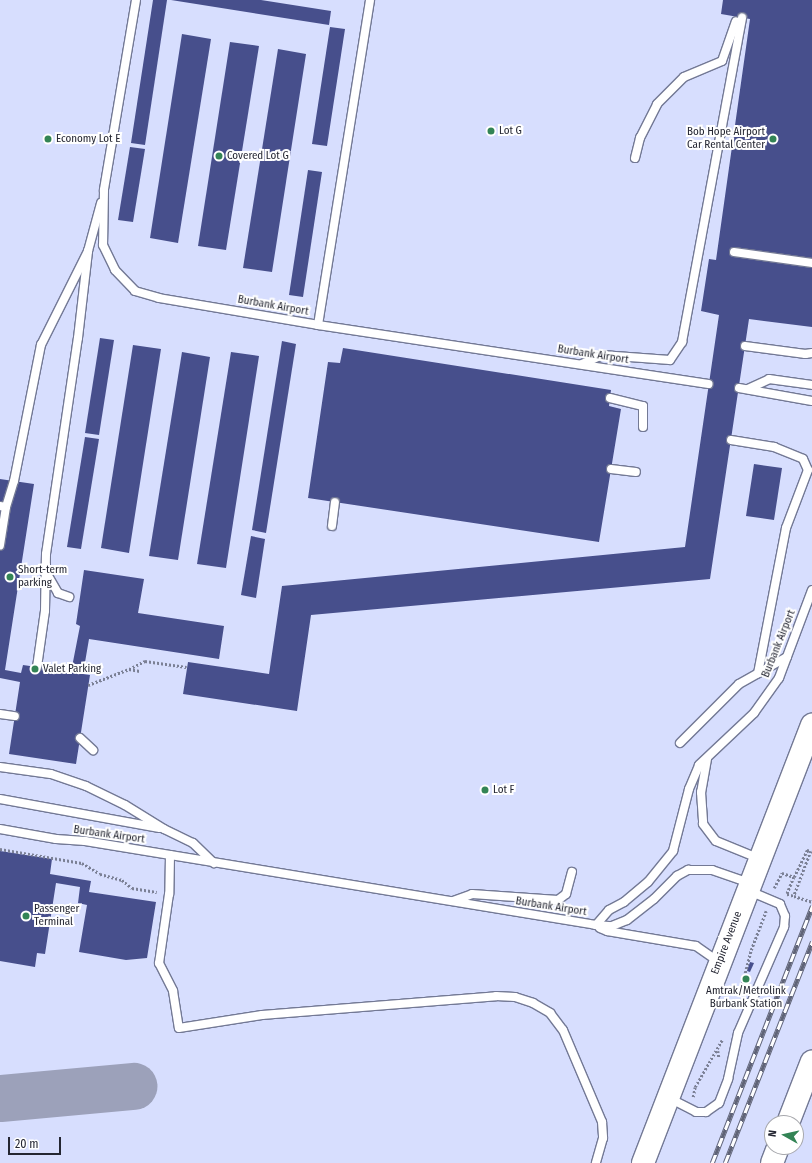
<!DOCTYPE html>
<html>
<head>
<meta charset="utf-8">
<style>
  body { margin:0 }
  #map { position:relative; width:812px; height:1163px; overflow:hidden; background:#d7defe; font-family:"Fira Sans Condensed",sans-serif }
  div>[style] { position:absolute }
  .taxiway>* { height:47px; margin:-23.5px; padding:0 23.5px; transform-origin:23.5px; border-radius:23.5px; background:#9ca1ba }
  .building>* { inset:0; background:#474f8c }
  .path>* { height:2.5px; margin-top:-1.25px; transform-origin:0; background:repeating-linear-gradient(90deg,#7b8095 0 2px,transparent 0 4px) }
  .roads { filter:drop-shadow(1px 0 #737995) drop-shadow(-1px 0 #737995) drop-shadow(0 1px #737995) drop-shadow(0 -1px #737995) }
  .service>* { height:8px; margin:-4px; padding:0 4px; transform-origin:4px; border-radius:4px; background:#fff }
  .secondary>* { height:22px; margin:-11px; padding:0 11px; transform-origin:11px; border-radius:11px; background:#fff }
  .rail>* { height:4.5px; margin-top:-2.25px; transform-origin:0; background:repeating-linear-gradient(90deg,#fff 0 9px,#606477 0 18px); box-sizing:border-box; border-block:1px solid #606477 }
  .dots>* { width:11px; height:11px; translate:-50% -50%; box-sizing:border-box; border:2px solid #fff; border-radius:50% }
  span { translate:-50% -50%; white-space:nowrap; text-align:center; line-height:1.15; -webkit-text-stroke:4px #fff; paint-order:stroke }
  .poi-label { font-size:11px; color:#242632 }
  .left { translate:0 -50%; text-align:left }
  .right { translate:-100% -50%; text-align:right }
  .street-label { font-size:11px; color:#242632 }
  .north { position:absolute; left:764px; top:1115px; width:40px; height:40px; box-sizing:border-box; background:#fff; border:1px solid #a7a8ad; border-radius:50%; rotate:278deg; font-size:11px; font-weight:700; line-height:16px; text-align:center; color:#242632 }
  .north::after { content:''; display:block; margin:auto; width:14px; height:18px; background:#338455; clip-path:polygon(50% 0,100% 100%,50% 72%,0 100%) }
  .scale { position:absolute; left:8px; top:1137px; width:53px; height:18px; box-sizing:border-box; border:2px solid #242632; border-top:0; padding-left:5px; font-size:12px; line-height:14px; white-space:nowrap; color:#242632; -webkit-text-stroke:3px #fff; paint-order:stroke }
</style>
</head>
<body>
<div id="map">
  <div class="taxiway">
    <div style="left:0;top:1098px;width:134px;rotate:-5.2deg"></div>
  </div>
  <div class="building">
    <div style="clip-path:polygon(153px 0,167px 0,145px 145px,131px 143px)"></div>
    <div style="clip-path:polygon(171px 0,261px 0,331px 11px,329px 25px)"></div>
    <div style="clip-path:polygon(723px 0,812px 0,812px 327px,749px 319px,710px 579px,311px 615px,297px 711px,183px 694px,188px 662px,269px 674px,282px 586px,685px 547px,719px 315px,701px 311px,709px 259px,716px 260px,750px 19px,721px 14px)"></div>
    <div style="clip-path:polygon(330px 27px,345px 29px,327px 146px,312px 144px)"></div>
    <div style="clip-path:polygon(182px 34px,211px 39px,178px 243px,150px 238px)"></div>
    <div style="clip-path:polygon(230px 42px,259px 46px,226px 250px,198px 246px)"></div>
    <div style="clip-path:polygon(278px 49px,306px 54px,272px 272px,243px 268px)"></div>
    <div style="clip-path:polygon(130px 147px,145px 149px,133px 222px,118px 220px)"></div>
    <div style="clip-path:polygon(308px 170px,322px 172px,303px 297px,289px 295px)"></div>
    <div style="clip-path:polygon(100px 338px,114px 340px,99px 435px,85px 433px)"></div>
    <div style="clip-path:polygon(282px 341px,296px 344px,266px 533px,252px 530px)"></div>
    <div style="clip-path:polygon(133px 345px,161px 349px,129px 553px,101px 548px)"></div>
    <div style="clip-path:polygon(343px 348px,611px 390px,609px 406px,621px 409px,599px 542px,308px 498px,328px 362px,340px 363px)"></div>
    <div style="clip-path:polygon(182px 352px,210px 357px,178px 560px,149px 556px)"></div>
    <div style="clip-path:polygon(231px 352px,259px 356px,226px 568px,197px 564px)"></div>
    <div style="clip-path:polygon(85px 437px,99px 439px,81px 549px,67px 547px)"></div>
    <div style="clip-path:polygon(754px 464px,782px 468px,774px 520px,746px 516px)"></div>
    <div style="clip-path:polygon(0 479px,34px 484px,5px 670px,21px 673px,23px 665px,71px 672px,80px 626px,76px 624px,84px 570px,144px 579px,138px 613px,224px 626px,219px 659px,89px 639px,83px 674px,90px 675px,76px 764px,9px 754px,20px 682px,0 678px)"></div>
    <div style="clip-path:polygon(251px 536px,265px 539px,256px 598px,241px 595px)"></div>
    <div style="clip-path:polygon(0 851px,52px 859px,50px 874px,91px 881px,89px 892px,156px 902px,147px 958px,126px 960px,79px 952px,87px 905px,78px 903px,80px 887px,56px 883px,45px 954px,37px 953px,35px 967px,0 961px)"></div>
    <div style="clip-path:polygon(750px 962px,754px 963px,750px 972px,747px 971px)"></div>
    <div style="clip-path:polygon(745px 986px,748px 987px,744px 996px,741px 995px)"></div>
  </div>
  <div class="path">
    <div style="left:129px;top:669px;width:18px;rotate:-27deg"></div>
    <div style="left:145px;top:661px;width:42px;rotate:8.1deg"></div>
    <div style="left:88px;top:685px;width:44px;rotate:-21.3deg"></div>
    <div style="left:129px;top:669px;width:11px;rotate:10deg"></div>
    <div style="left:0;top:849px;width:83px;rotate:9.7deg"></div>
    <div style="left:82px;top:863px;width:21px;rotate:31deg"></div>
    <div style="left:100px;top:874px;width:23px;rotate:15deg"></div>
    <div style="left:122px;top:880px;width:13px;rotate:39deg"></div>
    <div style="left:132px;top:888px;width:25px;rotate:9deg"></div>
    <div style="left:794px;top:877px;width:18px;rotate:112deg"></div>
    <div style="left:787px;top:894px;width:7px;rotate:16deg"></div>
    <div style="left:774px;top:888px;width:17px;rotate:-62deg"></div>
    <div style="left:782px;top:873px;width:13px;rotate:18deg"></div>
    <div style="left:794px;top:877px;width:30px;rotate:-64deg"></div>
    <div style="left:807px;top:850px;width:4px;rotate:14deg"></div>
    <div style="left:811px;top:851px;width:48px;rotate:110.7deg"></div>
    <div style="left:794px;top:896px;width:19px;rotate:18deg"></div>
    <div style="left:739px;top:996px;width:48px;rotate:-75.4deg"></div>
    <div style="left:751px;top:950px;width:42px;rotate:-69deg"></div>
    <div style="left:718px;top:1051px;width:6px;rotate:81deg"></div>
    <div style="left:693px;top:1097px;width:10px;rotate:-79deg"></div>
    <div style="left:695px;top:1087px;width:54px;rotate:-60.1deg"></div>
  </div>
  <div class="roads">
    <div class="service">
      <div style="left:136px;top:0;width:193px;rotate:99.6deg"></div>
      <div style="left:104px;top:190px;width:55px;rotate:91deg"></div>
      <div style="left:103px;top:245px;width:28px;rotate:64deg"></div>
      <div style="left:115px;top:270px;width:29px;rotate:46deg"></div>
      <div style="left:135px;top:291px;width:25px;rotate:16deg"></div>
      <div style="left:159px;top:298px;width:161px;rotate:9.6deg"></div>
      <div style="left:318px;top:325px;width:395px;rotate:8.6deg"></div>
      <div style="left:635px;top:158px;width:21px;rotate:-76deg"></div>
      <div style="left:640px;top:138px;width:38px;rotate:-63deg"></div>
      <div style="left:657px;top:104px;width:38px;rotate:-45deg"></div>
      <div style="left:684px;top:77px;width:41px;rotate:-22.8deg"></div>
      <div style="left:722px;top:61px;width:42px;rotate:-70.7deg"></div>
      <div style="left:734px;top:252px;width:79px;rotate:8deg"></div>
      <div style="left:318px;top:325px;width:329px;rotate:-80.9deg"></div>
      <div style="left:745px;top:346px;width:61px;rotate:7.6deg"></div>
      <div style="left:805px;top:354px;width:7px;rotate:-8deg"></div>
      <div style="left:582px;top:364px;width:22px;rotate:-24deg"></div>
      <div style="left:602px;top:355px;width:68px;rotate:4.2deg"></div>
      <div style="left:670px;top:360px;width:22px;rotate:-56deg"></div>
      <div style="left:682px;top:342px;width:330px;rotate:-79.5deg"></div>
      <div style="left:739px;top:388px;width:74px;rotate:10.1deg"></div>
      <div style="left:748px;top:389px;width:23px;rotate:-25deg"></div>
      <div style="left:769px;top:379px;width:43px;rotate:7.9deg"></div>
      <div style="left:610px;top:398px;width:34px;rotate:14deg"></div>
      <div style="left:643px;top:406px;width:21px;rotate:90deg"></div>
      <div style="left:731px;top:440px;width:44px;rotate:9.2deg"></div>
      <div style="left:774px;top:447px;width:31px;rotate:22deg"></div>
      <div style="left:803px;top:459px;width:12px;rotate:66deg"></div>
      <div style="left:808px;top:470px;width:62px;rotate:110.8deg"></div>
      <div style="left:786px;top:528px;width:148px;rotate:100.9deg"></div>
      <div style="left:611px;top:469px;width:25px;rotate:7deg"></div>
      <div style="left:0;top:506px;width:6px;rotate:9deg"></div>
      <div style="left:6px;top:507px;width:39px;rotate:99deg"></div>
      <div style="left:6px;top:507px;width:27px;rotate:-73deg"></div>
      <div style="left:14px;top:481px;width:139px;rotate:-78.8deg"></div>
      <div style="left:41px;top:345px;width:105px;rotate:-63.4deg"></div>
      <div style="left:88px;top:251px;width:50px;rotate:-74.8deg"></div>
      <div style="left:332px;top:526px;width:24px;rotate:-83deg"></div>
      <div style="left:47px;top:574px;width:22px;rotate:60deg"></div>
      <div style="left:58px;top:593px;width:12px;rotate:20deg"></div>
      <div style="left:37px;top:667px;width:57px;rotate:-81.9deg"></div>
      <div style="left:45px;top:611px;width:57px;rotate:-89deg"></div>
      <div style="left:46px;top:554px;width:218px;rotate:-81.6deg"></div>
      <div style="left:78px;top:338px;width:88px;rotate:-83.4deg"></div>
      <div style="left:0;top:714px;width:15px;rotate:8deg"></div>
      <div style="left:80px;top:738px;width:18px;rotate:43deg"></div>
      <div style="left:680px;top:743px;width:83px;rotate:-45deg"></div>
      <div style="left:739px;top:684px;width:55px;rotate:-29.4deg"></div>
      <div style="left:707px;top:759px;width:34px;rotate:100deg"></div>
      <div style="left:701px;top:792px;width:32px;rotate:86deg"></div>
      <div style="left:703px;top:824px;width:21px;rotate:53deg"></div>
      <div style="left:716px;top:841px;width:48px;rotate:22.2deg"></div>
      <div style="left:0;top:767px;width:51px;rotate:7.8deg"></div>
      <div style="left:51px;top:774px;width:37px;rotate:19deg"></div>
      <div style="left:86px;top:786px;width:43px;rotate:26deg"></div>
      <div style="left:125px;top:805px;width:46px;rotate:31.6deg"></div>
      <div style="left:164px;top:829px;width:32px;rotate:26deg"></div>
      <div style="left:193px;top:843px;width:29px;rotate:44deg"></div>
      <div style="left:0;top:799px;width:162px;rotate:10.3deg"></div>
      <div style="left:0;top:829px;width:57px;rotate:10.1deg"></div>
      <div style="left:56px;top:839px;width:29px;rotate:4deg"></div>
      <div style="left:85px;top:841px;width:518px;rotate:9.33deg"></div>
      <div style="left:596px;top:925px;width:16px;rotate:4deg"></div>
      <div style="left:612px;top:926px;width:16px;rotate:-22deg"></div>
      <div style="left:627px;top:920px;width:34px;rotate:-38deg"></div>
      <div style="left:654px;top:899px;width:33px;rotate:-45deg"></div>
      <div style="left:677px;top:876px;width:13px;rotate:-29deg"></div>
      <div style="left:688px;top:870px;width:24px"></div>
      <div style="left:712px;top:870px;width:39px;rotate:19deg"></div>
      <div style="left:170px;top:855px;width:39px;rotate:91deg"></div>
      <div style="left:169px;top:894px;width:70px;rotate:98.2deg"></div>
      <div style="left:159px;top:963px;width:31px;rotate:63deg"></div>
      <div style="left:173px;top:991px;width:37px;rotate:81deg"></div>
      <div style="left:179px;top:1028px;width:84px;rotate:-8.9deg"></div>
      <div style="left:262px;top:1015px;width:235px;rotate:-4.6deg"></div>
      <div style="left:496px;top:996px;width:19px;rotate:3deg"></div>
      <div style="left:515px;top:997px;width:19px;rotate:18deg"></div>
      <div style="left:533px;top:1003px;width:20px;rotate:30deg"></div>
      <div style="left:550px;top:1013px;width:21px;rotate:53deg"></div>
      <div style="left:563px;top:1030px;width:100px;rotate:67deg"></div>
      <div style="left:602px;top:1122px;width:16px;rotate:86deg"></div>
      <div style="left:603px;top:1138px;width:26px;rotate:106deg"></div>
      <div style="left:453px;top:901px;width:20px;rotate:-20deg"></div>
      <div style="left:472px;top:894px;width:86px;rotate:4deg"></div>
      <div style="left:558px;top:900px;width:10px;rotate:-37deg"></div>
      <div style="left:566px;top:894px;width:23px;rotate:-75deg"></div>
      <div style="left:596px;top:925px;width:20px;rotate:-49deg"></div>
      <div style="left:609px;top:910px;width:17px;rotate:-28deg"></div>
      <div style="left:624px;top:902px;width:31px;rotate:-40deg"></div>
      <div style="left:648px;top:882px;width:40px;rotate:-51deg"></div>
      <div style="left:673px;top:851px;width:64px;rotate:-75.5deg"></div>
      <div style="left:689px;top:789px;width:26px;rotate:-67deg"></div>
      <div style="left:699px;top:765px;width:76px;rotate:-43.4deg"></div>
      <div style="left:754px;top:713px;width:43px;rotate:-54.5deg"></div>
      <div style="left:779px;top:678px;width:94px;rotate:-69.4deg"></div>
      <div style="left:600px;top:928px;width:8px;rotate:23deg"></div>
      <div style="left:607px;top:931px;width:90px;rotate:9.6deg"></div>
      <div style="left:696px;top:946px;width:28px;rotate:35deg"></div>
      <div style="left:669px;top:1098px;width:30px;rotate:27deg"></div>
      <div style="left:696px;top:1112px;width:10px"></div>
      <div style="left:706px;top:1112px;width:16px;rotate:-35deg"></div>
      <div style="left:719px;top:1103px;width:26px;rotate:-69deg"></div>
      <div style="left:728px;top:1079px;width:47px;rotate:-77.7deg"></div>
      <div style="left:738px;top:1033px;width:116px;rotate:-66.5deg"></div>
      <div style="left:784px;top:927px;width:11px;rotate:-85deg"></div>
      <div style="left:785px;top:916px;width:13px;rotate:-113deg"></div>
      <div style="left:780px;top:904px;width:34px;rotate:-157deg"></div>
    </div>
    <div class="secondary">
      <div style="left:788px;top:1123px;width:66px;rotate:-68.8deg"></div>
      <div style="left:643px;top:1163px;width:470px;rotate:-68.9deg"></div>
      <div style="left:772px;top:1163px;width:17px;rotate:-69deg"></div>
    </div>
  </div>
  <div class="rail">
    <div style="left:712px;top:1163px;width:276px;rotate:-68.7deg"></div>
    <div style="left:725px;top:1163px;width:238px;rotate:-68.5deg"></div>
  </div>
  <div class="dots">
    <div style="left:491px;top:131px;background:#338455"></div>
    <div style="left:48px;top:139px;background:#338455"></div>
    <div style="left:773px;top:139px;background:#338455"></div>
    <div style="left:219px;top:156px;background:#338455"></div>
    <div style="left:10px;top:577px;background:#338455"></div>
    <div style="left:35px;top:669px;background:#338455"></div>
    <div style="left:485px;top:790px;background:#338455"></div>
    <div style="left:26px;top:916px;background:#338455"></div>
    <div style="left:746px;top:979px;background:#338455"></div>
  </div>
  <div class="poi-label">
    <span class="left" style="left:499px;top:131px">Lot G</span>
    <span class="right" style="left:765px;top:139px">Bob Hope Airport<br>Car Rental Center</span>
    <span class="left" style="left:56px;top:139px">Economy Lot E</span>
    <span class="left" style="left:227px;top:156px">Covered Lot G</span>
    <span class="left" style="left:18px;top:577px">Short-term<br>parking</span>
    <span class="left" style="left:43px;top:669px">Valet Parking</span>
    <span class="left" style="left:493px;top:790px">Lot F</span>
    <span class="left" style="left:34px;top:916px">Passenger<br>Terminal</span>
    <span style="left:746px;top:998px">Amtrak/Metrolink<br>Burbank Station</span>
  </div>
  <div class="street-label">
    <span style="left:273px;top:306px;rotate:10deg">Burbank Airport</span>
    <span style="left:593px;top:355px;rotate:9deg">Burbank Airport</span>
    <span style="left:779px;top:644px;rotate:-68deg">Burbank Airport</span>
    <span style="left:109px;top:835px;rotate:8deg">Burbank Airport</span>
    <span style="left:551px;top:907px;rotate:9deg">Burbank Airport</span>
    <span style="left:727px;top:943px;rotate:-69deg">Empire Avenue</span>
  </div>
  <div class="north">N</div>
  <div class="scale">20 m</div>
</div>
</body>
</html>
